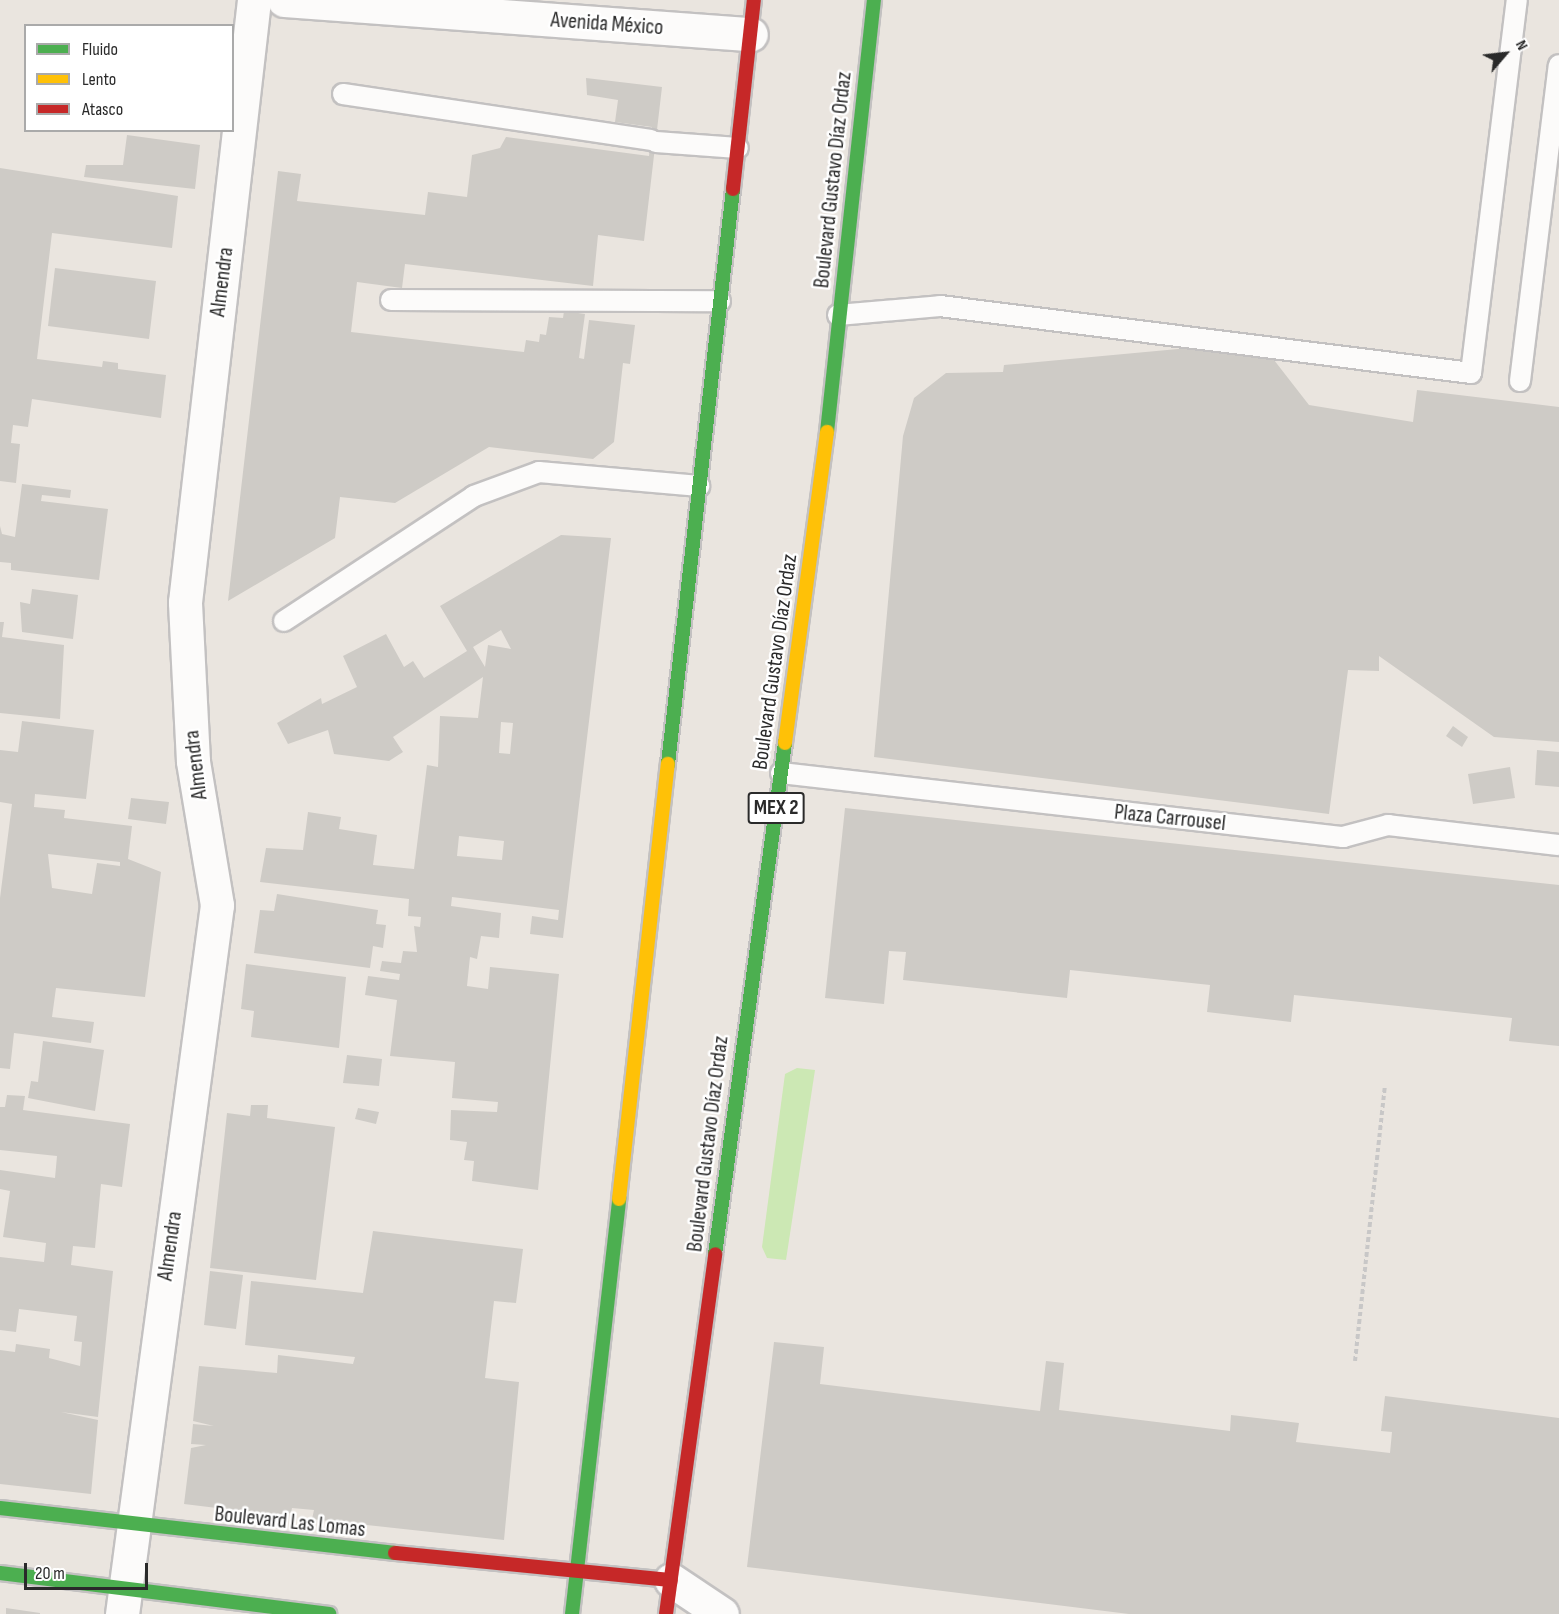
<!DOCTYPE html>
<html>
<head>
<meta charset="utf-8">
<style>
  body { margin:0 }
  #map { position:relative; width:1559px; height:1614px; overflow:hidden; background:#eae5df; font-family:"Sofia Sans Condensed",sans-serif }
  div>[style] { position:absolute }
  .green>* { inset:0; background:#cce8b4 }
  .building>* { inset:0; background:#cecbc6 }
  .path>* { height:4px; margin-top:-2px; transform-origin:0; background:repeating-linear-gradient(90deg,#c8c7c7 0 4.5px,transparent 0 7.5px) }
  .roads { filter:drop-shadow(2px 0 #c3c1c1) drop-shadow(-2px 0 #c3c1c1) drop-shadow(0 2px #c3c1c1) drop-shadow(0 -2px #c3c1c1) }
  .lane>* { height:20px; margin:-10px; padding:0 10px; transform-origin:10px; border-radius:10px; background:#fcfbfa }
  .street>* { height:33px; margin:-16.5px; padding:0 16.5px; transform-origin:16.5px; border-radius:16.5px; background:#fcfbfa }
  .fast>* { height:14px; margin:-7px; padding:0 7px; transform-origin:7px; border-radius:7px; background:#4caf50 }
  .slow>* { height:14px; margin:-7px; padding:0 7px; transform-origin:7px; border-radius:7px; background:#ffc107 }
  .jam>* { height:14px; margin:-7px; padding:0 7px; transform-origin:7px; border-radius:7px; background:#c62828 }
  span { translate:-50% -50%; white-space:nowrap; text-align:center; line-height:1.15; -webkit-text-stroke:5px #fff; paint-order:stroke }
  .shield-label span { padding:2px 4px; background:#fff; border:2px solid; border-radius:4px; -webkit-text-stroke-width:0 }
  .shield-label { font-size:21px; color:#2a2a2a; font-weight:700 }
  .street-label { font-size:22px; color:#2a2a2a }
  .legend { position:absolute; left:24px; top:24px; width:210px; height:108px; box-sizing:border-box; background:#fff; border:2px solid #aaa; margin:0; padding:8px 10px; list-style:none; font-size:18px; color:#2a2a2a }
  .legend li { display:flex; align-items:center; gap:12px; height:30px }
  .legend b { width:30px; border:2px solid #aaa }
  .north { position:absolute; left:1475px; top:24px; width:60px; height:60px; -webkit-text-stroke:4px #fff; paint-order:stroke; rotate:62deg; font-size:16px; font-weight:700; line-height:24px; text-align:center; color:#2a2a2a }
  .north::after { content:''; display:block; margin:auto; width:21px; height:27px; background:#2a2a2a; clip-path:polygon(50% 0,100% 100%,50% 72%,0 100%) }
  .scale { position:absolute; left:24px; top:1563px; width:124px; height:27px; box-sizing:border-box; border:3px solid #2a2a2a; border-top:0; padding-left:8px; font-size:18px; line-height:21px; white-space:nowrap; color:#2a2a2a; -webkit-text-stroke:4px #fff; paint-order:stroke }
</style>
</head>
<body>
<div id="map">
  <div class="green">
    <div style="clip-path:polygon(797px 1068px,815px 1070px,786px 1260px,767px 1258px,762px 1247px,785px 1074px)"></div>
  </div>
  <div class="building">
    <div style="clip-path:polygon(586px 78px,662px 87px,644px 241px,598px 235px,593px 286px,405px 264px,402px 288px,357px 282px,351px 332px,524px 352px,526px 340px,539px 342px,540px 334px,546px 335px,549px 317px,563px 318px,564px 311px,585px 314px,579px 358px,584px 359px,589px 320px,635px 325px,630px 364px,623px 363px,614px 442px,593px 459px,489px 447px,395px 503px,340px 497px,335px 538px,228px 601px,278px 171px,301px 174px,297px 201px,425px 215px,428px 192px,467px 197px,472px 155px,500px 148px,506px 137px,649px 156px,652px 127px,615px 122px,618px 100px,587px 95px)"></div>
    <div style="clip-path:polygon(127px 135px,200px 145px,195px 189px,84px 177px,86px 165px,123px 165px)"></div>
    <div style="clip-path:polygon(0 168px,178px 196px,172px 248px,52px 233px,37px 359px,102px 367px,103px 361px,118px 363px,118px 369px,166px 375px,161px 418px,32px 399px,28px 427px,13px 425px,11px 443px,20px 444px,16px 483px,0 481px)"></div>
    <div style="clip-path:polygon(55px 268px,156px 281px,149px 339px,48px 326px)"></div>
    <div style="clip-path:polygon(1221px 345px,1274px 360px,1309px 405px,1413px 422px,1417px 390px,1559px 407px,1559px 742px,1494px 737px,1379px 656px,1379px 671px,1348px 670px,1329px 814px,874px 757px,903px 436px,914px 398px,946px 373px,1003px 372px,1004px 365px)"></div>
    <div style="clip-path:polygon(22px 484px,71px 490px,70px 498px,42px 495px,41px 501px,108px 509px,99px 580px,11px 570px,11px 563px,0 562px,0 526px,2px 534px,15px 537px)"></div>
    <div style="clip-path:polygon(evenodd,561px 535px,611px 538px,563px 938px,530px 934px,532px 916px,558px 920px,559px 910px,452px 897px,451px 906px,501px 913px,499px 938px,481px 936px,477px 959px,470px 957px,467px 986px,488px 989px,490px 967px,559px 974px,538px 1190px,472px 1181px,474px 1161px,464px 1160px,467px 1142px,450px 1140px,451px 1110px,497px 1112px,498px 1102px,452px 1098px,455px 1062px,390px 1056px,397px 1000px,365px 995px,368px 976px,399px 980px,400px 974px,380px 971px,382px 961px,401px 963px,403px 951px,417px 952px,414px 926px,420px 927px,421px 917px,408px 916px,409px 899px,260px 882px,266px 848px,303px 850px,308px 812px,341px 817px,339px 829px,377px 835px,373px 865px,414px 869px,427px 765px,438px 767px,440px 716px,478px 718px,483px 677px,393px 737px,403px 752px,389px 761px,334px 754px,328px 730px,288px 744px,277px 723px,321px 698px,322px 704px,357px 687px,343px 656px,386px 634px,404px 667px,413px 661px,424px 678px,467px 651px,440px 606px,561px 535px,501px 630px,511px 649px,488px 645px,485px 667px,473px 647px,501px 630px,561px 535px,501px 722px,513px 723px,510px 754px,499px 753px,501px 722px,561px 535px,459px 836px,504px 841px,502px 860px,457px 856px,459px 836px)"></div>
    <div style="clip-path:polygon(32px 589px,78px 595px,73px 639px,22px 632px,20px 602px,30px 604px)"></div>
    <div style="clip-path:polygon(0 622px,4px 622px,2px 637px,64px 645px,60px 719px,0 713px)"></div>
    <div style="clip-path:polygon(evenodd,22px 721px,94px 730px,86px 799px,35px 794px,34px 807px,65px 810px,64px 818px,132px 826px,128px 859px,161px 872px,145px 997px,56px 988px,52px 1017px,94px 1022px,91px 1043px,14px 1033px,10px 1069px,0 1068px,0 898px,12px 804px,0 802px,0 750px,18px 752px,22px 721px,48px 854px,120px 862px,120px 866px,97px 863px,92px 894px,52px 888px,48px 854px)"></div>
    <div style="clip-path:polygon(1453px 726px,1468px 737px,1462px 747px,1446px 736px)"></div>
    <div style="clip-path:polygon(1537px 750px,1559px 752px,1559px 787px,1535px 785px)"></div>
    <div style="clip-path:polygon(1510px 767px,1515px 798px,1473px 804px,1468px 774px)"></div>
    <div style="clip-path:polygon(131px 798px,169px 802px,166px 824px,128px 819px)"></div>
    <div style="clip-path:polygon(845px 808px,1559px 885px,1559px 1046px,1509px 1041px,1512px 1018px,1294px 995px,1291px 1022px,1207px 1012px,1210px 985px,1070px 970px,1067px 998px,903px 980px,906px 952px,889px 951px,884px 1004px,825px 998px)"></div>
    <div style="clip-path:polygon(277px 894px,378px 910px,376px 924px,386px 925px,383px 948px,373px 946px,370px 968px,254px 953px,260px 910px,274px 911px)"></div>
    <div style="clip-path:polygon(246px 964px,346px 977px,339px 1048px,251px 1037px,254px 1011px,241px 1009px)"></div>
    <div style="clip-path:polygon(43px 1041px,104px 1050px,95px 1111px,28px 1098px,31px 1081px,38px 1082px)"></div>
    <div style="clip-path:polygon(347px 1055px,382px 1059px,379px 1086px,343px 1083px)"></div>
    <div style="clip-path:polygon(7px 1095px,25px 1096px,23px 1110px,130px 1124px,122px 1187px,101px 1184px,95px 1248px,73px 1246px,71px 1265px,113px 1271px,98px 1417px,61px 1412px,98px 1420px,91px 1494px,0 1484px,0 1350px,15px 1352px,16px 1344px,50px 1349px,49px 1358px,80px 1366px,82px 1342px,74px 1341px,77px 1316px,19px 1309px,16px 1332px,0 1330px,0 1257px,44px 1262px,46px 1243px,3px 1237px,10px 1191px,0 1189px,0 1170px,55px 1178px,57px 1156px,0 1150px,0 1107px,5px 1107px)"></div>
    <div style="clip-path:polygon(251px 1105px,268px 1105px,267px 1118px,335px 1127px,316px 1280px,210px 1268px,227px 1113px,250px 1116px)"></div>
    <div style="clip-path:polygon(358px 1108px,379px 1112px,376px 1124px,355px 1119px)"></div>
    <div style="clip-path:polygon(373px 1231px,523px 1249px,516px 1303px,494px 1301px,485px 1378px,519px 1382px,504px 1540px,312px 1519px,314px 1510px,292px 1508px,291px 1513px,275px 1515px,184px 1504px,191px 1448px,206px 1445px,191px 1444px,193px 1424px,214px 1426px,193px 1421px,199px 1366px,277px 1373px,278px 1355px,353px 1364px,355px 1357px,245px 1345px,251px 1281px,363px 1293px)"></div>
    <div style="clip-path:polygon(210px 1271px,243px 1275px,236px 1329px,204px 1325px)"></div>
    <div style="clip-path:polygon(774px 1342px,824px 1347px,820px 1384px,1040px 1411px,1046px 1361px,1064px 1363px,1059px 1410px,1230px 1431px,1231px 1415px,1299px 1423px,1296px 1442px,1390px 1453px,1392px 1432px,1381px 1431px,1385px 1396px,1559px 1418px,1559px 1614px,1129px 1614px,747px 1567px)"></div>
    <div style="clip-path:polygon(6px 1608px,40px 1613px,40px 1614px,6px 1614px)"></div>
  </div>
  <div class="path">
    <div style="left:1355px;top:1361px;width:276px;rotate:-83.8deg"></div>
  </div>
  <div class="roads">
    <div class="lane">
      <div style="left:343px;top:94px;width:311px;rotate:8.5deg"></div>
      <div style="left:656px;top:142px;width:82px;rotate:4.2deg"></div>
      <div style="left:391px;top:300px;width:329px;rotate:0.2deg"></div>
      <div style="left:838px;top:315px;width:102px;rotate:-5deg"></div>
      <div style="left:940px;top:306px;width:535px;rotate:7.19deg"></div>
      <div style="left:1471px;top:373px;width:376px;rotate:-83deg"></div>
      <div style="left:1520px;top:381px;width:318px;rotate:-83deg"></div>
      <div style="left:284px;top:621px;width:227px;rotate:-33.3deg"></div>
      <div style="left:474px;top:496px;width:69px;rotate:-20.3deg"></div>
      <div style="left:539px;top:472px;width:161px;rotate:5deg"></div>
      <div style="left:781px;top:773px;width:566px;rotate:6.5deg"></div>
      <div style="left:1343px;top:837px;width:47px;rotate:-14.9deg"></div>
      <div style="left:1388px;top:825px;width:172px;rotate:6.7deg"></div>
    </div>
    <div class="street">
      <div style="left:284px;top:0;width:468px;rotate:4.2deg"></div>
      <div style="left:671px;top:1580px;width:61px;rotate:33.7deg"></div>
      <div style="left:122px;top:1614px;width:715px;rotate:-82.37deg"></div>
      <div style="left:217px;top:905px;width:146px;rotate:-99.5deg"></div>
      <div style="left:193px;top:761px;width:159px;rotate:-92.9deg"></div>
      <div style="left:185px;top:602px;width:606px;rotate:-83.46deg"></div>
    </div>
    <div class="fast">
      <div style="left:827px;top:432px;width:435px;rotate:-83.8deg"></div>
      <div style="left:668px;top:764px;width:579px;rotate:-83.55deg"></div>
      <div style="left:715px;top:1254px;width:516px;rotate:-82.2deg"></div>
      <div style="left:0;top:1508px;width:398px;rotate:6.5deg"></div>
      <div style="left:0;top:1573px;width:332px;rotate:7.1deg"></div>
      <div style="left:572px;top:1614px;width:418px;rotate:-83.5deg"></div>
    </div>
    <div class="slow">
      <div style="left:785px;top:743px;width:314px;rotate:-82.3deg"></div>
      <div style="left:619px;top:1199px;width:438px;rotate:-83.6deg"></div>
    </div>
    <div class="jam">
      <div style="left:733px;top:189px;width:190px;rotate:-83.7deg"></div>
      <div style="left:395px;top:1553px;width:277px;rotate:5.6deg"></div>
      <div style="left:666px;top:1614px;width:363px;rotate:-82.2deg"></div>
    </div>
  </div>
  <div class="shield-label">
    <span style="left:776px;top:808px">MEX 2</span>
  </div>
  <div class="street-label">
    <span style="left:607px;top:24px;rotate:4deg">Avenida México</span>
    <span style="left:833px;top:180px;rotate:-84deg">Boulevard Gustavo Díaz Ordaz</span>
    <span style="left:222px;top:282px;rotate:-83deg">Almendra</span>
    <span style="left:775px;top:662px;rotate:-82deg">Boulevard Gustavo Díaz Ordaz</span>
    <span style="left:196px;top:765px;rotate:-97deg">Almendra</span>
    <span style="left:1170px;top:818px;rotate:6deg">Plaza Carrousel</span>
    <span style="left:708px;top:1144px;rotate:-83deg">Boulevard Gustavo Díaz Ordaz</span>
    <span style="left:170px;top:1246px;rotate:-82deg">Almendra</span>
    <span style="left:290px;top:1522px;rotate:6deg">Boulevard Las Lomas</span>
  </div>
  <ul class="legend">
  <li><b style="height:8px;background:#4caf50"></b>Fluido</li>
  <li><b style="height:8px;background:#ffc107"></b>Lento</li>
  <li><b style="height:8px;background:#c62828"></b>Atasco</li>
  </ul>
  <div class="north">N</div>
  <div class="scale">20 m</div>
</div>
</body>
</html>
